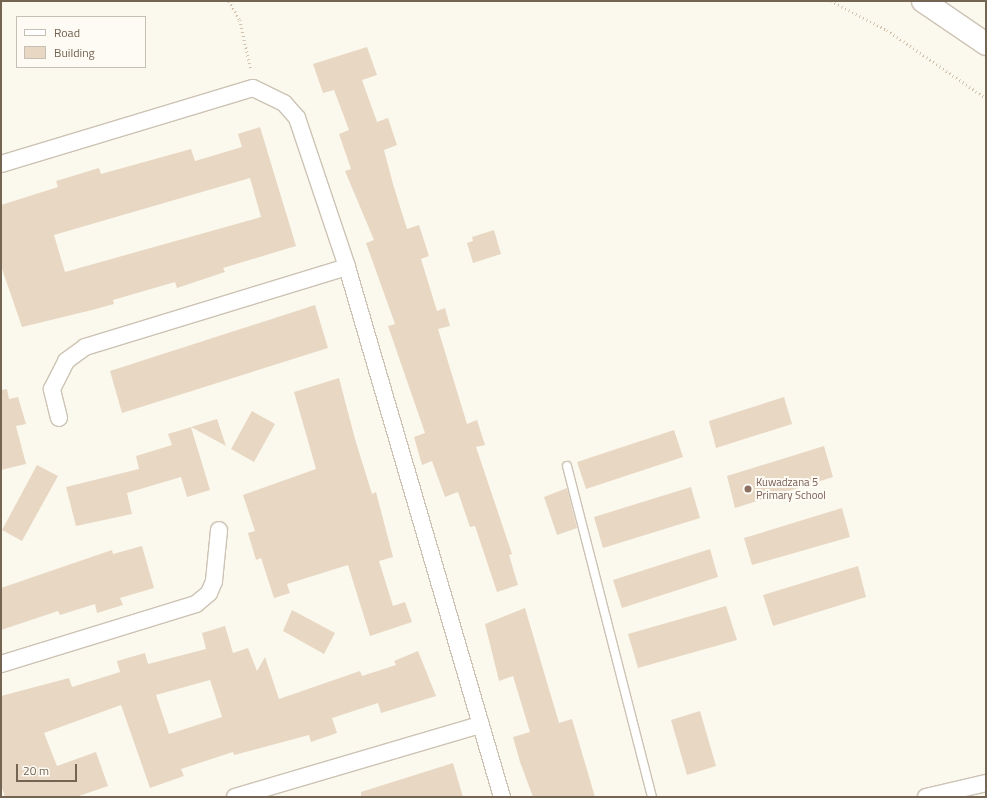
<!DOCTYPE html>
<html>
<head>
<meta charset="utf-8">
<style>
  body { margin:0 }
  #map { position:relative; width:987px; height:798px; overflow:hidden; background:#fbf8ed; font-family:"Titillium Web",sans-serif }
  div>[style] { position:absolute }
  .building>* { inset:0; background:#e8d8c3 }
  .path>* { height:2.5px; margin-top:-1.25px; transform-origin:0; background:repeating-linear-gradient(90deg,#d2c1ab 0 1px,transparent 0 4px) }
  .roads { filter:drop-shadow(1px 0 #ccc3b4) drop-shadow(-1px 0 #ccc3b4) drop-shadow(0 1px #ccc3b4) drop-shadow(0 -1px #ccc3b4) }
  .lane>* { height:8px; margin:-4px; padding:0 4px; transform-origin:4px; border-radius:4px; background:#fff }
  .street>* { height:16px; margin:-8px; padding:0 8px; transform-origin:8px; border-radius:8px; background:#fff }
  .secondary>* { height:22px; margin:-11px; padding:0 11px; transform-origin:11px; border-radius:11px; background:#fff }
  .dots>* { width:11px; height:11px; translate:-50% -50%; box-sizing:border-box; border:2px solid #fdfbf4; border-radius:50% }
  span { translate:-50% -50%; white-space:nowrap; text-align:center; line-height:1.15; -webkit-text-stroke:4px #fdfbf4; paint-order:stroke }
  .education-label { font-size:11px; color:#785e54 }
  .left { translate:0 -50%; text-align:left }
  .frame { position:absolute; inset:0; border:2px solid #746452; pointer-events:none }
  .legend { position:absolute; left:16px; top:16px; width:130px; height:52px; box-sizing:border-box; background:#fdfbf4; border:1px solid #c6bfb3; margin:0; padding:5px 7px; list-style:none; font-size:12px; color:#746452 }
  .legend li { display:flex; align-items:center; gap:8px; height:20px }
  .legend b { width:20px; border:1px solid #c6bfb3 }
  .scale { position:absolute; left:16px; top:764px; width:61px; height:18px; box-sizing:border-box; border:2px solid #746452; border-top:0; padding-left:5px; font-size:12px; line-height:14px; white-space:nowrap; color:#746452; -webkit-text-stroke:3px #fdfbf4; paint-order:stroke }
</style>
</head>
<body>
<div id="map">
  <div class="building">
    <div style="clip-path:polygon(367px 47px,377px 75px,362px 80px,377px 122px,388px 118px,397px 145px,384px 150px,393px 184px,407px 229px,419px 225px,429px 256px,421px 259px,437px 311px,445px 308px,450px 326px,438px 329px,467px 424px,477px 420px,485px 445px,476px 447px,512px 554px,509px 555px,518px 585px,497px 592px,475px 526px,470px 527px,458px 492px,445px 497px,432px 461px,422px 465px,414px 437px,425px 433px,388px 326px,395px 324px,366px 243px,374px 240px,345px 171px,351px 169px,339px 134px,349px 130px,334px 90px,323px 93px,313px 64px)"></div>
    <div style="clip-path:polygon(evenodd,260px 127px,296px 246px,223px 268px,225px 272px,177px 288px,175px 282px,113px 300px,114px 304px,92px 310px,22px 327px,1px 266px,1px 205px,58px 187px,56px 181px,99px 168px,101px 174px,191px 149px,195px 161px,242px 147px,238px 134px,260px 127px,250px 178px,261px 217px,65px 272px,54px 235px,250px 178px)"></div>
    <div style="clip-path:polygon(494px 230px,501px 254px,473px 263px,467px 243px,473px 241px,472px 237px)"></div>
    <div style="clip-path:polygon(315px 305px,328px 348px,122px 413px,110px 371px)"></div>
    <div style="clip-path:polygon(339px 378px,355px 439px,372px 494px,376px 492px,393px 557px,379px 561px,393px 606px,405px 602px,412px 622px,370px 636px,348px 565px,287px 584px,290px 593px,274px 598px,261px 558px,256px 560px,248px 533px,255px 531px,243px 495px,316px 469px,294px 392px)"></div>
    <div style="clip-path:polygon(7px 389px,9px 399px,18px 397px,26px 424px,16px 426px,26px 464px,1px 470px,1px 390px)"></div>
    <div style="clip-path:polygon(784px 397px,792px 424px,716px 448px,709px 421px)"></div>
    <div style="clip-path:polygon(252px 411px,275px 424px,254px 462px,231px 449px)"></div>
    <div style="clip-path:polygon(217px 419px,226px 446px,191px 427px)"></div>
    <div style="clip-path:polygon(191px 427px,210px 490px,187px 497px,181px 477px,127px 493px,132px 514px,76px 526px,66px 487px,139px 469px,136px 456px,172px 445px,168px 434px)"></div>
    <div style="clip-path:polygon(674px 430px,683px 457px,586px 489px,577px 462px)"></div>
    <div style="clip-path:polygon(824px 446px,833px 477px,735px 508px,727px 476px)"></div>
    <div style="clip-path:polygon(37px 465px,58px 476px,22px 541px,2px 530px)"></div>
    <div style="clip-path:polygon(691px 487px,700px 518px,603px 548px,594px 517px)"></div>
    <div style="clip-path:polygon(567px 488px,577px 528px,557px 535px,544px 497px)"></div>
    <div style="clip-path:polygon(842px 508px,850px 537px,752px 565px,744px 538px)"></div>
    <div style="clip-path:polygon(142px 546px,154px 588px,120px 598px,123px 605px,97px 613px,95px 604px,60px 615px,58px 611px,1px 630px,1px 588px,112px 550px,113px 554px)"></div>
    <div style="clip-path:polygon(710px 549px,718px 577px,622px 608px,613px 580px)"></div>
    <div style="clip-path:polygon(858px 566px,866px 597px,773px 626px,763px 595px)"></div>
    <div style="clip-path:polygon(726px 606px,737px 640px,638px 668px,628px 634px)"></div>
    <div style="clip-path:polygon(525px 608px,559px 723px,572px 719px,595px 797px,533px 797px,520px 762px,513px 737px,530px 732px,513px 676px,499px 681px,485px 624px)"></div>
    <div style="clip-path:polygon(292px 610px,335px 633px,324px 654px,283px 631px)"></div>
    <div style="clip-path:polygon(evenodd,225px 626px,233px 653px,248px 648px,257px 671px,265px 657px,279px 699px,360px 671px,362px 676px,396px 665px,394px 661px,418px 651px,436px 696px,381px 713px,378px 703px,332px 718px,337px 733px,311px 742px,309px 735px,234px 755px,233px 752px,181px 769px,184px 776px,150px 788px,121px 705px,44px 733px,57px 766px,96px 752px,108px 786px,76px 797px,5px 797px,1px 785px,1px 696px,69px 678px,72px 687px,120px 672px,117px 661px,145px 653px,148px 664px,206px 649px,202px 633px,225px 626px,210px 680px,222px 717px,169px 734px,156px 695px,210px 680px)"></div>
    <div style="clip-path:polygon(700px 711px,716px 766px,687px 775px,671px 720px)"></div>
    <div style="clip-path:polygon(453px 763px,463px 797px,361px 797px,361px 792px)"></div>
  </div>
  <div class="path">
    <div style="left:229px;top:1px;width:22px;rotate:60deg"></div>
    <div style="left:240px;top:20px;width:51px;rotate:77.6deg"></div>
    <div style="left:831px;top:1px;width:63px;rotate:27.4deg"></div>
    <div style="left:887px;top:30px;width:120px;rotate:34.5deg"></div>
  </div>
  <div class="roads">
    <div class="lane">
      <div style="left:567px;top:466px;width:342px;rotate:75.6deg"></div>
    </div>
    <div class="street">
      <div style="left:1px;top:164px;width:263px;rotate:-16.8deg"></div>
      <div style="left:253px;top:88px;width:34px;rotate:26deg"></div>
      <div style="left:284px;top:103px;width:20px;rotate:49deg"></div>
      <div style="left:297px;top:118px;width:157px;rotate:71.4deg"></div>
      <div style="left:347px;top:267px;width:552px;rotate:73.7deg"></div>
      <div style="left:59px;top:418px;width:30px;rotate:-104deg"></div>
      <div style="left:52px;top:389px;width:31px;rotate:-63deg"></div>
      <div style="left:66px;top:361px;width:24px;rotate:-36deg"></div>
      <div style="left:85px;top:347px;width:274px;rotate:-17deg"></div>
      <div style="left:1px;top:664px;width:204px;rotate:-17.1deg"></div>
      <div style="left:196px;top:604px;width:17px;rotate:-40deg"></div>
      <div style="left:209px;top:593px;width:13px;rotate:-67deg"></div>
      <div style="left:214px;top:581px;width:51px;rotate:-84.4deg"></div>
      <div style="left:235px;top:797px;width:255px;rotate:-16.4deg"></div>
      <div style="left:926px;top:797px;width:62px;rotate:-13.1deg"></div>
    </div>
    <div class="secondary">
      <div style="left:923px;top:1px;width:76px;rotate:34.3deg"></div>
    </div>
  </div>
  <div class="dots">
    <div style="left:748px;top:489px;background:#8d6e63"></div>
  </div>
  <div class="education-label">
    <span class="left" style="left:756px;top:489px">Kuwadzana 5<br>Primary School</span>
  </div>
  <div class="frame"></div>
  <ul class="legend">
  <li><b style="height:5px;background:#fff"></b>Road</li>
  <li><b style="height:11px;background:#e8d8c3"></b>Building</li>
  </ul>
  <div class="scale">20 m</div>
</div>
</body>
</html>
